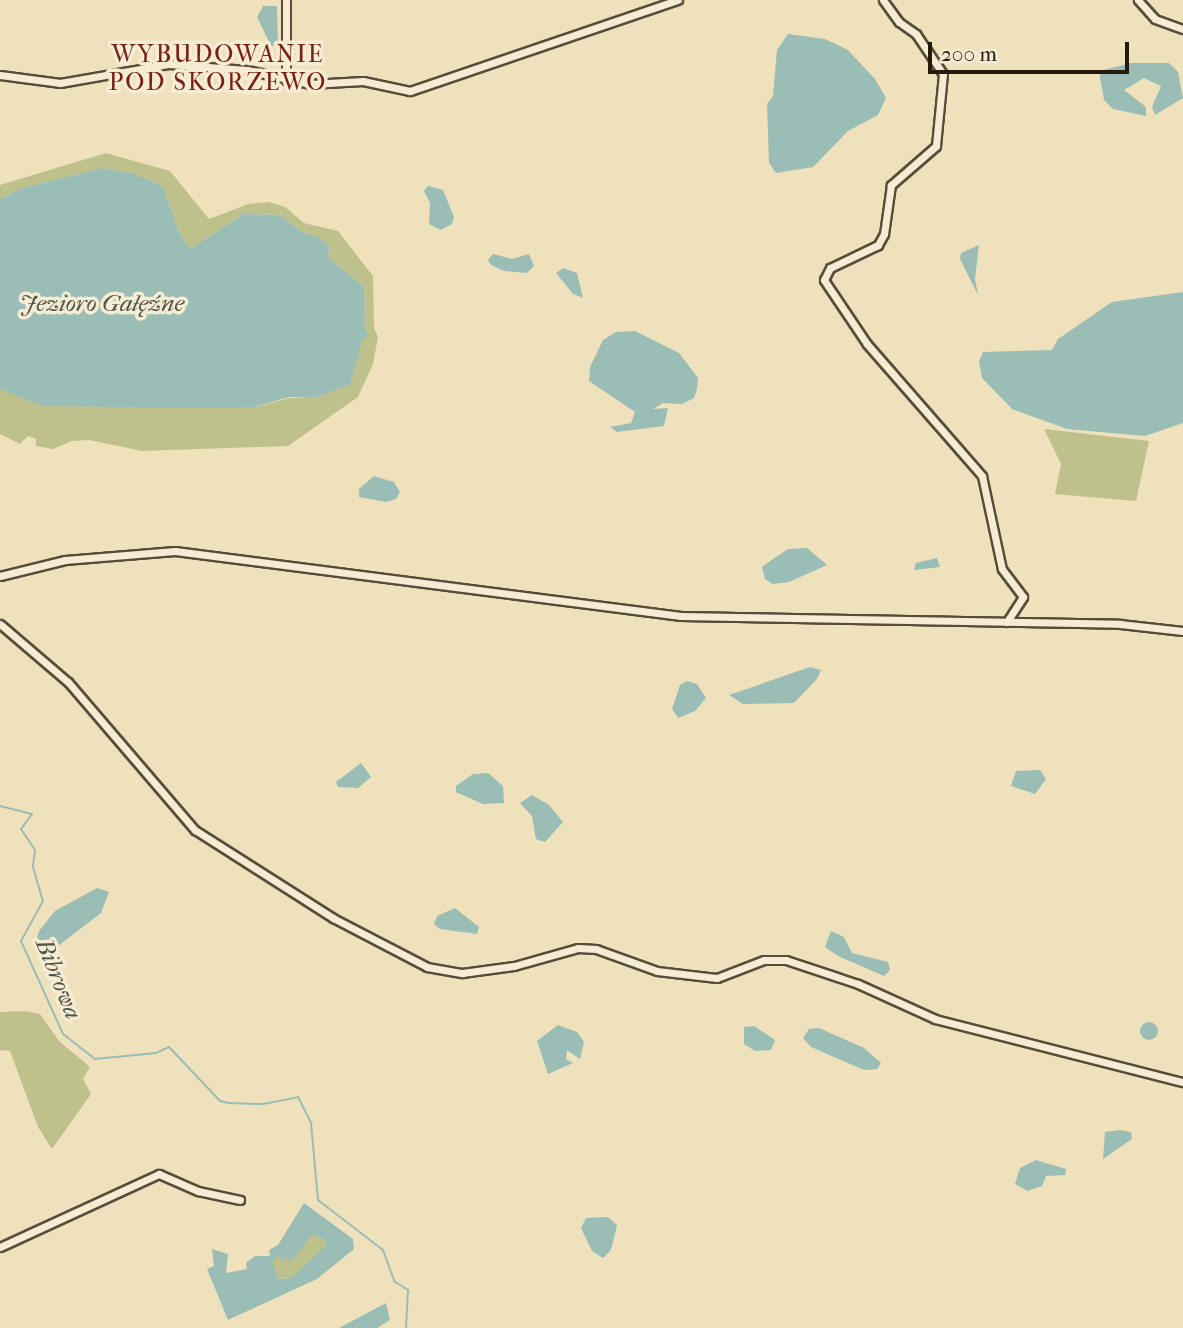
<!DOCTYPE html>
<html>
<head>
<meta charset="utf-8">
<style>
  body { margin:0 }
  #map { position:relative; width:1183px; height:1328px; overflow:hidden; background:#efe1bc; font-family:"IM FELL French Canon",serif }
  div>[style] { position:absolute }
  .green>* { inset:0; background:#bfc18d }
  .water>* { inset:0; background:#9abdb5 }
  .round { border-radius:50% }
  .stream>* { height:2px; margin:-1px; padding:0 1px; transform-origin:1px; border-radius:1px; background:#9abdb5 }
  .roads { filter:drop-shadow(2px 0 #584c39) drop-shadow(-2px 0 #584c39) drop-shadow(0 2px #584c39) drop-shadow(0 -2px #584c39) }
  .minor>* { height:7px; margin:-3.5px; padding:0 3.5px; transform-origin:3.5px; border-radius:3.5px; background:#f5ecd3 }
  span { translate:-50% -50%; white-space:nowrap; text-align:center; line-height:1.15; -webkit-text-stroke:7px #f5ecd3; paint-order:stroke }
  .neighbourhood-label { font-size:24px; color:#7a1f14; letter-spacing:2px }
  .water-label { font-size:24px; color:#4e5448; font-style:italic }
  .scale { position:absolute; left:928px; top:42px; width:201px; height:32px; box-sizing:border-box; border:4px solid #251b0d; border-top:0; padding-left:9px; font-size:21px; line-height:24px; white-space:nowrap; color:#251b0d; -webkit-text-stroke:5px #f5ecd3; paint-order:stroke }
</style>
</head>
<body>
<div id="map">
  <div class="green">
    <div style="clip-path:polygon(106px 153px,170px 171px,209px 219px,248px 204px,269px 202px,285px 207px,304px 223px,338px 231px,373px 276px,374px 328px,378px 337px,373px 364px,358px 397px,288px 446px,142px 451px,89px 440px,72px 441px,53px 449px,36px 446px,36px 439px,28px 436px,20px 444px,0 434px,0 389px,46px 406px,256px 407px,289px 398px,314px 398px,350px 385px,363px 338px,369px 336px,365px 329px,364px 287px,328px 257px,329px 246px,317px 236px,302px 232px,280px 215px,243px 214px,190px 249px,179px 232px,163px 186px,133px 173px,102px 168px,22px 188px,0 199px,0 185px)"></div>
    <div style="clip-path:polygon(1044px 429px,1149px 441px,1136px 501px,1055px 494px,1061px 464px)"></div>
    <div style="clip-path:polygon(25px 1011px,40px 1014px,59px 1041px,90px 1067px,83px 1079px,91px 1094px,52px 1149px,38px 1127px,10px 1051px,0 1050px,0 1012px)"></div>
    <div style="clip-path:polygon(313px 1234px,326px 1241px,325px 1246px,291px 1278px,278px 1279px,273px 1261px,281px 1255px,291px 1261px)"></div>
  </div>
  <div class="water">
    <div style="clip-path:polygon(263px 6px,277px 6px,278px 46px,271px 46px,257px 17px)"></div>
    <div style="clip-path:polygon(788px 34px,825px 39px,848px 50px,875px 79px,886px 98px,878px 115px,848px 131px,813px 167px,776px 173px,769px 163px,767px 104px,773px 96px,777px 50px)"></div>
    <div style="clip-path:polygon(1131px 63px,1169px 63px,1178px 72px,1183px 98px,1155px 115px,1152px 107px,1161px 86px,1144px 78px,1124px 90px,1146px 107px,1146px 116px,1113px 109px,1104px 100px,1099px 71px)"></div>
    <div style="clip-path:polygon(102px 168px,133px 173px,163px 186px,179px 232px,190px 249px,243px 214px,280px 215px,302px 232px,317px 236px,329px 246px,328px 257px,364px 287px,365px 329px,369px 336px,363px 339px,350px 385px,314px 398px,289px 397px,255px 407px,198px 408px,43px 406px,0 389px,0 199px,22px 188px)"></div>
    <div style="clip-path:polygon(428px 186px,443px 190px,454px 217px,452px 224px,441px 230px,429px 224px,430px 203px,424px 191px)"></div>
    <div style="clip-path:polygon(979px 245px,975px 279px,978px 295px,960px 259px,961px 253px)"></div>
    <div style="clip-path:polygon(493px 254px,512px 259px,529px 254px,534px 266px,527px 273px,504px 271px,491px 265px,488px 260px)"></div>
    <div style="clip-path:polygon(563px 268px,577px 273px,583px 298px,573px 294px,556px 273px)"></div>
    <div style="clip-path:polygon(1183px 292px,1183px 423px,1145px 436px,1067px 429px,1012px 409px,982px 378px,979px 362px,983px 352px,1052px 350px,1058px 339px,1112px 302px)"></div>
    <div style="clip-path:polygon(635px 331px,679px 353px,698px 378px,697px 389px,694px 398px,682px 404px,663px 403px,653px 409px,668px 408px,664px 426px,617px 432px,610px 427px,631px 423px,635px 412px,589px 381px,590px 367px,603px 340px,616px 332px)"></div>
    <div style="clip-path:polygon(374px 476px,394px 482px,400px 492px,396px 499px,386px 502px,359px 497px,359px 489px)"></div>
    <div style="clip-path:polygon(807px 548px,827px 565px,789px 582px,773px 584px,765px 579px,762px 567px,773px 559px,788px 549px)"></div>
    <div style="clip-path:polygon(937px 558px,940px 567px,914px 570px,916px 563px)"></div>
    <div style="clip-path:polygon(810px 667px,821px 670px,817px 679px,794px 703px,743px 704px,729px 695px)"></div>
    <div style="clip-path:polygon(687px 681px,697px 684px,706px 698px,695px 711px,678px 718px,672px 709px,680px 685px)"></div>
    <div style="clip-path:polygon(361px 763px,371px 777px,358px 788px,338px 787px,336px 782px)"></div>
    <div style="clip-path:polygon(1040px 770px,1046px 779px,1035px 794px,1011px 786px,1016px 771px)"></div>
    <div style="clip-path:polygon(488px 773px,503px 786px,504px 803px,483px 804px,456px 792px,456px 786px,473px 774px)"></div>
    <div style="clip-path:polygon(532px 795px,549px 805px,563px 822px,545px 842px,536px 839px,532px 816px,520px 803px)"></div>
    <div style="clip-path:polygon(97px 888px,109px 892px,101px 913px,45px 956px,40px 954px,35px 945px,39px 931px,55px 911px)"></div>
    <div style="clip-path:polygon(455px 908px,479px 927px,477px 934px,440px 929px,434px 924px,437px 916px)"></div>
    <div style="clip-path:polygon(831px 931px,844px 937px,852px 953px,888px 962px,890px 970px,884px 976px,838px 956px,825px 947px)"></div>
    <div class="round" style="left:1140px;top:1022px;width:18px;height:18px"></div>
    <div style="clip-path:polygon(558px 1025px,577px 1032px,584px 1042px,580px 1059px,567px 1050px,566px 1059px,573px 1063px,548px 1074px,537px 1041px)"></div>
    <div style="clip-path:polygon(754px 1026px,775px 1040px,771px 1050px,755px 1051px,744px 1044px,744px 1027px)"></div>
    <div style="clip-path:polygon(819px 1028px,864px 1048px,881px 1063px,877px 1069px,864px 1070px,811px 1047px,803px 1038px,809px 1029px)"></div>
    <div style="clip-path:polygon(1120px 1130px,1131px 1132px,1132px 1139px,1103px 1159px,1105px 1132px)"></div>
    <div style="clip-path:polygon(1036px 1160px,1066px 1169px,1065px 1175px,1046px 1176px,1042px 1186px,1028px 1191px,1015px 1184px,1020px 1168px)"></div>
    <div style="clip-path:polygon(evenodd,304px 1203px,353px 1239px,354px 1249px,317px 1279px,228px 1320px,207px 1269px,214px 1266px,212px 1249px,228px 1254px,226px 1273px,247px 1269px,246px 1263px,255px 1256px,270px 1256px,269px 1250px,278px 1245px,304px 1203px,313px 1234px,326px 1241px,325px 1246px,291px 1278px,278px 1279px,273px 1261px,281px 1255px,281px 1264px,285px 1258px,291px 1262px,313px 1234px)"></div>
    <div style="clip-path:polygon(608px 1217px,617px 1225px,611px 1250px,603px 1258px,592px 1251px,581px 1228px,586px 1218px)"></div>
    <div style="clip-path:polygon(386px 1303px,390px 1320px,377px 1328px,339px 1328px)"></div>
  </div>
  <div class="stream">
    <div style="left:0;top:806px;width:33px;rotate:14deg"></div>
    <div style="left:32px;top:814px;width:19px;rotate:126deg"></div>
    <div style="left:21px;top:829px;width:25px;rotate:56deg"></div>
    <div style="left:35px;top:850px;width:17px;rotate:97deg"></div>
    <div style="left:33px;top:867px;width:35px;rotate:74deg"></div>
    <div style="left:43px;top:901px;width:46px;rotate:118.8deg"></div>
    <div style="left:21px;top:941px;width:102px;rotate:65.7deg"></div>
    <div style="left:63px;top:1034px;width:41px;rotate:38deg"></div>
    <div style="left:95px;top:1059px;width:61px;rotate:-5.6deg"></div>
    <div style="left:156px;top:1053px;width:14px;rotate:-25deg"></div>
    <div style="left:169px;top:1047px;width:74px;rotate:46.6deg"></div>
    <div style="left:220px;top:1101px;width:9px;rotate:13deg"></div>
    <div style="left:229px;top:1103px;width:34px;rotate:2deg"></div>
    <div style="left:263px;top:1104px;width:36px;rotate:-11deg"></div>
    <div style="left:298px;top:1097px;width:29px;rotate:63deg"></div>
    <div style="left:311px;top:1123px;width:77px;rotate:84.8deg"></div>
    <div style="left:318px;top:1200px;width:82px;rotate:37.6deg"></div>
    <div style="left:383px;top:1250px;width:33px;rotate:70deg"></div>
    <div style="left:394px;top:1281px;width:17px;rotate:33deg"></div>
    <div style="left:408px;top:1290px;width:38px;rotate:93deg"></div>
  </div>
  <div class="roads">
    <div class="minor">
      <div style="left:883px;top:0;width:27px;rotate:54deg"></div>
      <div style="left:899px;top:22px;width:21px;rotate:35deg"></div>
      <div style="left:916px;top:34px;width:48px;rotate:56deg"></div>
      <div style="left:943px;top:74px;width:72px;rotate:95.6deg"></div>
      <div style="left:936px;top:146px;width:60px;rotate:139.1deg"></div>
      <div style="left:891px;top:185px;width:49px;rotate:98.1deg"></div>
      <div style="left:884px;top:234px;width:13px;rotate:119deg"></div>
      <div style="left:878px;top:245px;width:53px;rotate:154.4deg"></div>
      <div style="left:830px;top:268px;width:13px;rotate:117deg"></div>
      <div style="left:824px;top:280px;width:77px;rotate:56.1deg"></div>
      <div style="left:867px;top:344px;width:175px;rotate:48.9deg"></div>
      <div style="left:982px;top:476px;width:95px;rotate:77.9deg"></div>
      <div style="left:1002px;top:569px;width:35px;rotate:53deg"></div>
      <div style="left:1023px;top:597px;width:30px;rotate:123deg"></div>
      <div style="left:1138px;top:0;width:25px;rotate:48deg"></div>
      <div style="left:1155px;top:19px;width:30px;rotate:20deg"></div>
      <div style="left:0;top:75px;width:61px;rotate:7.6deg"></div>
      <div style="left:60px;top:83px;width:111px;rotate:-9.9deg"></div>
      <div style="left:169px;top:64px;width:78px;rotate:4.4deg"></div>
      <div style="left:247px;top:70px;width:65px;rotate:12.5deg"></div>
      <div style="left:310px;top:84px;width:53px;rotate:-3.2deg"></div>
      <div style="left:363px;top:81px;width:48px;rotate:12deg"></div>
      <div style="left:410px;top:91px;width:283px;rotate:-18.8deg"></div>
      <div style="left:286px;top:80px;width:80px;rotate:-90deg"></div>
      <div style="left:0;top:576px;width:67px;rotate:-13.8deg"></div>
      <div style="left:65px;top:560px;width:110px;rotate:-4.7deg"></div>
      <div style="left:175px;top:551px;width:510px;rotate:7.32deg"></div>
      <div style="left:681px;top:616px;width:439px;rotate:1deg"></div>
      <div style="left:1120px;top:624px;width:63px;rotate:6.3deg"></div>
      <div style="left:0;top:624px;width:89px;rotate:40.5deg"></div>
      <div style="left:68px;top:682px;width:195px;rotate:49.4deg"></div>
      <div style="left:195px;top:830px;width:164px;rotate:32.5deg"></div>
      <div style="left:333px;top:918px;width:106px;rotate:27.5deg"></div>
      <div style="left:427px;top:967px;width:36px;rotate:10deg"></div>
      <div style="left:462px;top:973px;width:52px;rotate:-7.7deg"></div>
      <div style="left:514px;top:966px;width:66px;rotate:-15.7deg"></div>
      <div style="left:578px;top:948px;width:18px;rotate:3deg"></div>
      <div style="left:596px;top:949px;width:65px;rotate:19.8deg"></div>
      <div style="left:657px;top:971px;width:60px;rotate:6.7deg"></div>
      <div style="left:717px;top:978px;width:50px;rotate:-21deg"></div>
      <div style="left:764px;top:960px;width:22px"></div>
      <div style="left:786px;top:960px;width:76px;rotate:18.4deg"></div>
      <div style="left:858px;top:984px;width:85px;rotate:24.4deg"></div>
      <div style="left:935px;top:1019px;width:256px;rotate:14.3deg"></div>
      <div style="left:0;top:1247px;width:175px;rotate:-24.7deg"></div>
      <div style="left:159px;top:1174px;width:43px;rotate:23.6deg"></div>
      <div style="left:198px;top:1191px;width:43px;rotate:12.1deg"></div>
    </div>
  </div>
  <div class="neighbourhood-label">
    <span style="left:218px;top:69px">WYBUDOWANIE<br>POD SKORZEWO</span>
  </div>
  <div class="water-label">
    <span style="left:102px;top:304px">Jezioro Gałęźne</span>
    <span style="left:58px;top:979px;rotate:68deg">Bibrowa</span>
  </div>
  <div class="scale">200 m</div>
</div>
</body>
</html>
